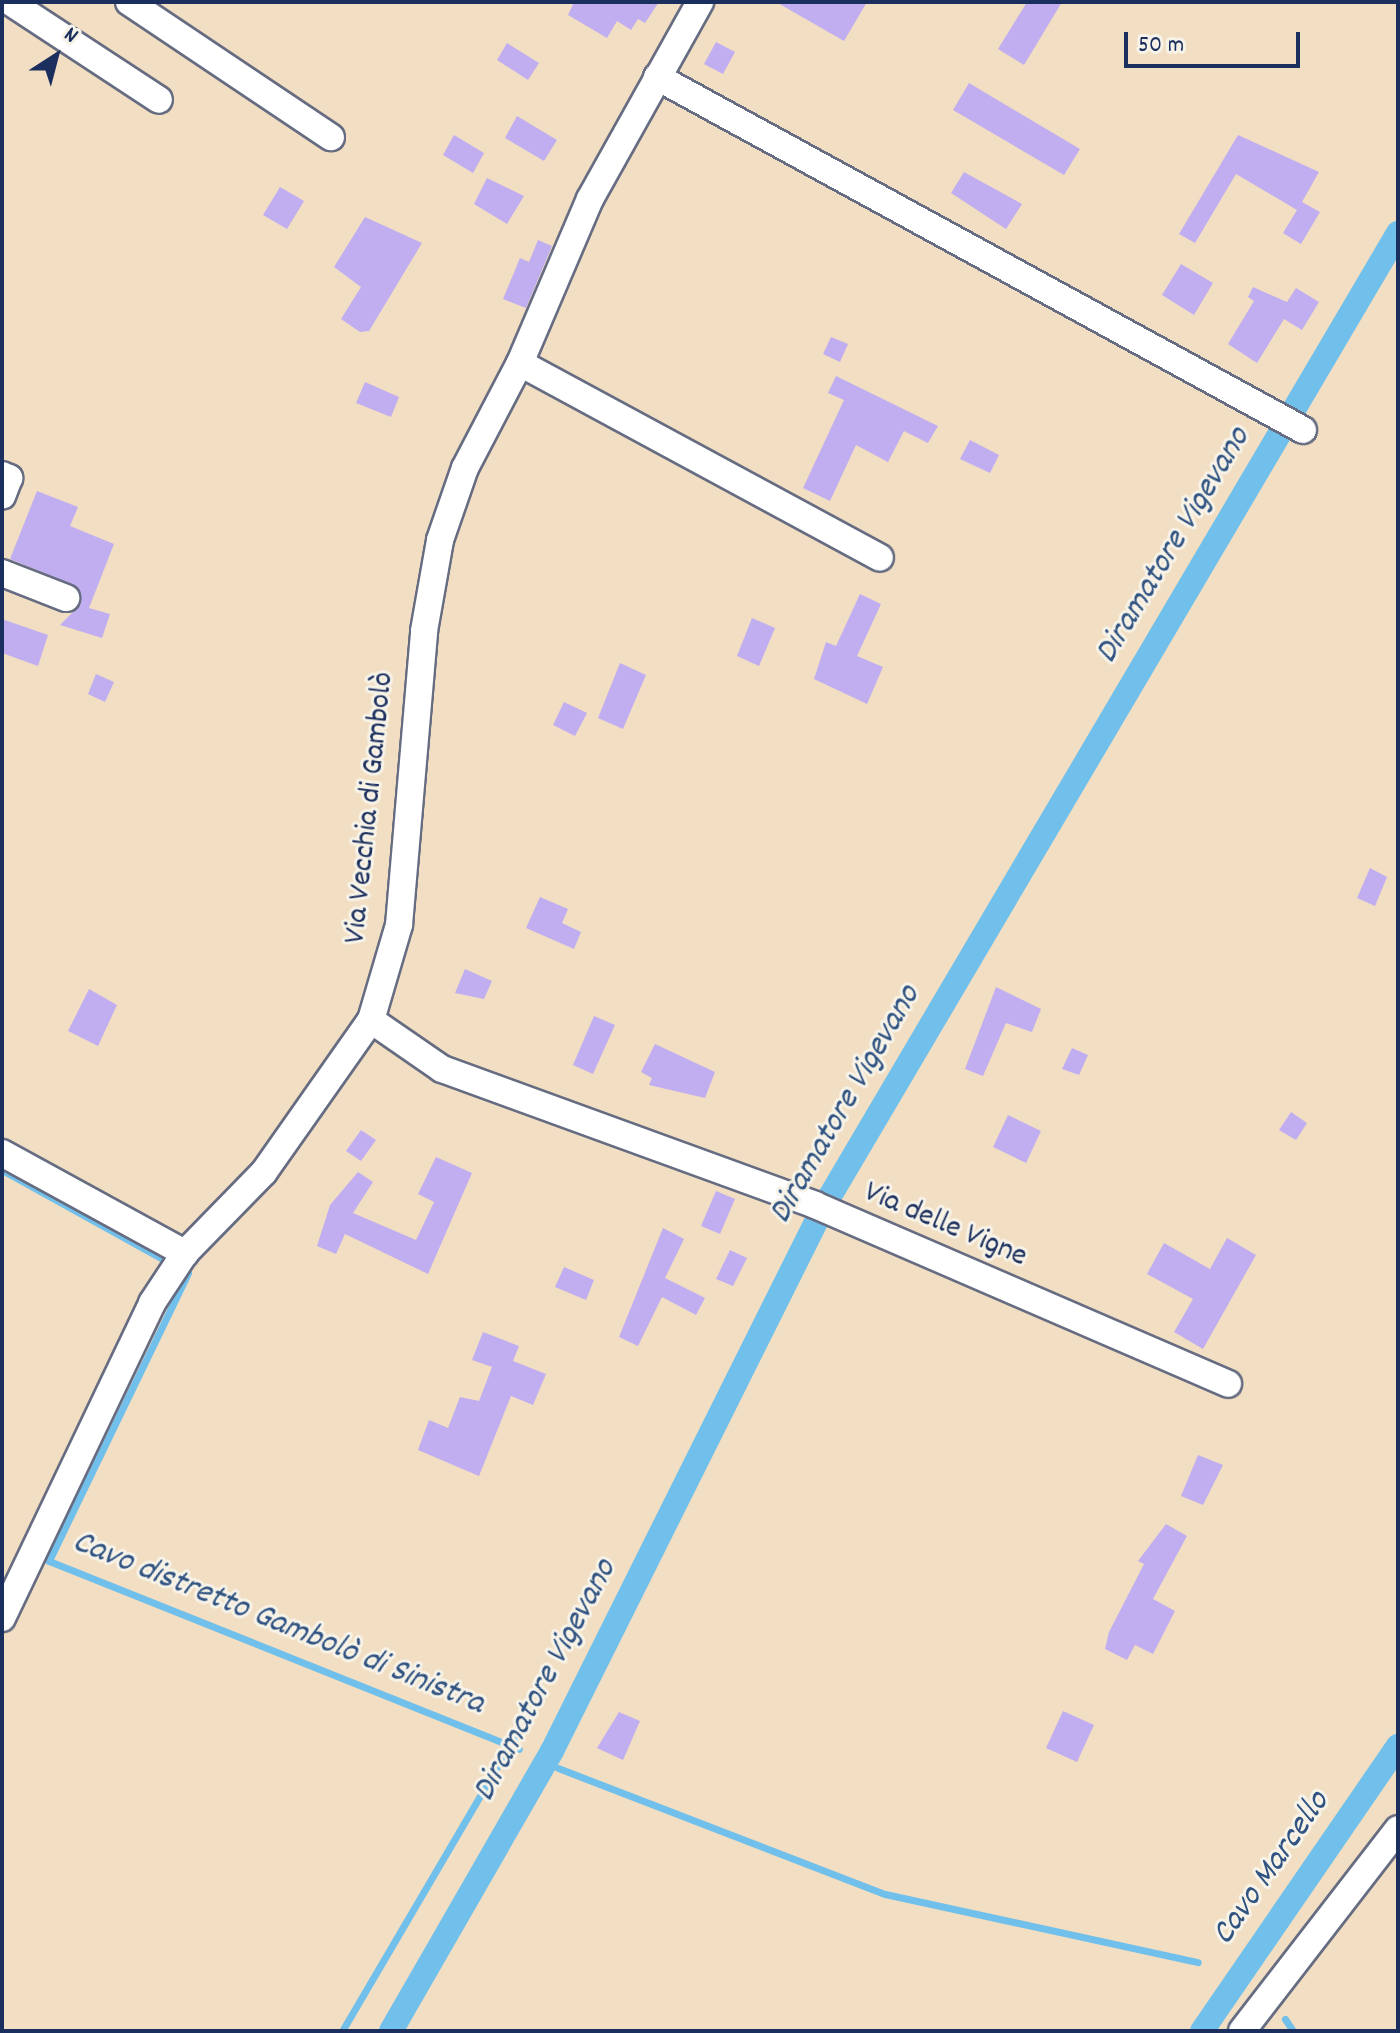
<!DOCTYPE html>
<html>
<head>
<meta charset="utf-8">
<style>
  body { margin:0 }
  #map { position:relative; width:1400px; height:2033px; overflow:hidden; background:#f2dec2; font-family:Dekko,sans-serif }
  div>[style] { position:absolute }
  .stream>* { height:7px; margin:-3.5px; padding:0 3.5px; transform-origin:3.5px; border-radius:3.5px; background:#71c0ec }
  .canal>* { height:24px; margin:-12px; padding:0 12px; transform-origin:12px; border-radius:12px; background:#71c0ec }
  .building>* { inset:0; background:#c1aef0 }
  .roads { filter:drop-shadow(2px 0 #666c81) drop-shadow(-2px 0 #666c81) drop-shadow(0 2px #666c81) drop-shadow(0 -2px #666c81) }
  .minor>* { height:26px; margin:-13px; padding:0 13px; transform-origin:13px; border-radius:13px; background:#fff }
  span { translate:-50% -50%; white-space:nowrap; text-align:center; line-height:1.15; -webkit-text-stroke:6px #f7f3e8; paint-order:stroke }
  .street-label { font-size:32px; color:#1b2f5e }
  .water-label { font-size:34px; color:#305382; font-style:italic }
  .frame { position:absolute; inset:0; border:4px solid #1b2f5e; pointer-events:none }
  .north { position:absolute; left:16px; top:16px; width:80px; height:80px; -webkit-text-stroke:6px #f7f3e8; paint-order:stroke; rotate:36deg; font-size:22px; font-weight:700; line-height:32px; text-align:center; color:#1b2f5e }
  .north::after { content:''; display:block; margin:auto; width:28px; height:36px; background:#1b2f5e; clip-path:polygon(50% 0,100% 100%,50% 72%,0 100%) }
  .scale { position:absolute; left:1124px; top:32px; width:176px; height:36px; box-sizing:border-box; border:4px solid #1b2f5e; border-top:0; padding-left:10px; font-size:24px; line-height:28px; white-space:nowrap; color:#1b2f5e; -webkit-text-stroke:6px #f7f3e8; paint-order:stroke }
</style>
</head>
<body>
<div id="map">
  <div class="stream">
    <div style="left:2px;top:1170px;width:182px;rotate:29deg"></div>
    <div style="left:188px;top:1273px;width:320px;rotate:115.8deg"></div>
    <div style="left:49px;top:1561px;width:506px;rotate:21.8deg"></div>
    <div style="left:514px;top:1738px;width:6px;rotate:-31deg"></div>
    <div style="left:544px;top:1746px;width:9px;rotate:32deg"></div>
    <div style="left:558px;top:1768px;width:350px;rotate:21.1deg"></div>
    <div style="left:885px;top:1894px;width:320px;rotate:12.3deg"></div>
    <div style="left:1285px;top:2019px;width:14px;rotate:56deg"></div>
    <div style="left:342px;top:2031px;width:320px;rotate:-59.6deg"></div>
  </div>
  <div class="canal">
    <div style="left:391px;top:2031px;width:323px;rotate:-60.1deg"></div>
    <div style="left:552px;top:1751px;width:607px;rotate:-63.48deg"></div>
    <div style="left:823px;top:1208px;width:1132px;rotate:-59.47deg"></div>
    <div style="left:1202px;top:2031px;width:346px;rotate:-55.5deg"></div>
  </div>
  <div class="building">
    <div style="clip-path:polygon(574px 2px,659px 2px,645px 23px,638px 19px,631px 30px,617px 21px,607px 38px,568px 15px)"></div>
    <div style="clip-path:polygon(776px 2px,867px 2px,844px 41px)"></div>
    <div style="clip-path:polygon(1027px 2px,1062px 2px,1024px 65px,998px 49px)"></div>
    <div style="clip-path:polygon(716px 42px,735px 52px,723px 74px,704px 64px)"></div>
    <div style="clip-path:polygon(507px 43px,539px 63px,528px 80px,497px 60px)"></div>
    <div style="clip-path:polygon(969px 83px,1080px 149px,1064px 175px,953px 110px)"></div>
    <div style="clip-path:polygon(517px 116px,557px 140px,544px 161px,505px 138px)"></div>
    <div style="clip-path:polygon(454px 135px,484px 153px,473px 173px,443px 155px)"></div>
    <div style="clip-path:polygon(1238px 135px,1319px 172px,1302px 202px,1320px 212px,1301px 244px,1283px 233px,1297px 210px,1236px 174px,1195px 243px,1179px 234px)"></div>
    <div style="clip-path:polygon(964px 172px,1022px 204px,1006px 229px,951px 193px)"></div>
    <div style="clip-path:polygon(487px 178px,524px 196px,507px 224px,474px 204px)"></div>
    <div style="clip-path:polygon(280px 187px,304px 201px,287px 229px,263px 215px)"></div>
    <div style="clip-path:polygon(365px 217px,422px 243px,369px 331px,360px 332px,341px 319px,361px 287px,334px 267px)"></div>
    <div style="clip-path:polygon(538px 240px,552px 246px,526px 308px,503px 299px,520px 258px,529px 262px)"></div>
    <div style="clip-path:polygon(1181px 264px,1213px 283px,1194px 315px,1162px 295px)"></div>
    <div style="clip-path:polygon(1253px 287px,1287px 302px,1296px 288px,1319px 302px,1302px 330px,1284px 319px,1257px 363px,1228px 344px,1254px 301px,1248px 297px)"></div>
    <div style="clip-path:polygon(831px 337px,848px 344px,840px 362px,823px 354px)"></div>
    <div style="clip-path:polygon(836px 376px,938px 426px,928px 443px,904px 431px,888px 462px,856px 445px,830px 501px,803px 488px,844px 400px,828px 393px)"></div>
    <div style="clip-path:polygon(365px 382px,399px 397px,391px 417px,356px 403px)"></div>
    <div style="clip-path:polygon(970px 440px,999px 455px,990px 473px,960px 459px)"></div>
    <div style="clip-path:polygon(37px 491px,78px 507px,70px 526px,114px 544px,89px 608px,110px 614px,102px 638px,60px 625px,81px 604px,78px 587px,10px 559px)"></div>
    <div style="clip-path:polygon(860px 594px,881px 604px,857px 656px,883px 667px,867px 704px,814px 679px,826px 642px,836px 646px)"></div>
    <div style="clip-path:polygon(752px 618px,775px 628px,759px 666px,737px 656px)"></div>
    <div style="clip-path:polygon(2px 619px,48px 635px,38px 666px,2px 653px)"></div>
    <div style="clip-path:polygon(620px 663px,646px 675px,623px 729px,598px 718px)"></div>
    <div style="clip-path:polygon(96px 674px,114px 682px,105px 702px,88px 694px)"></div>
    <div style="clip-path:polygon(564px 702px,587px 713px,575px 736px,553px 725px)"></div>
    <div style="clip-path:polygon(1370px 868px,1387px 877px,1375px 906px,1357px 898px)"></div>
    <div style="clip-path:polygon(540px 897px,568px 909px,562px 923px,581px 932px,574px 949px,526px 928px)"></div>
    <div style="clip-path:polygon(465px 969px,492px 981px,484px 999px,455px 993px)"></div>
    <div style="clip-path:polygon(996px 987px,1041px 1009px,1032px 1032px,1006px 1023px,983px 1076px,965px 1069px)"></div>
    <div style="clip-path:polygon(89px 989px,117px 1005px,98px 1046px,68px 1031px)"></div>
    <div style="clip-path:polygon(594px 1016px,615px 1025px,593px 1074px,573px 1065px)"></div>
    <div style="clip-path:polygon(655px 1044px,715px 1072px,705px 1098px,649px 1085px,652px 1078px,641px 1072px)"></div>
    <div style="clip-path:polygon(1072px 1048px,1088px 1055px,1079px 1075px,1062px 1069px)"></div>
    <div style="clip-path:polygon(1291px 1112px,1307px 1123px,1296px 1140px,1279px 1130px)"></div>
    <div style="clip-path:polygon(1008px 1115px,1041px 1131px,1026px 1163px,993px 1147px)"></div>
    <div style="clip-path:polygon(361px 1130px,376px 1140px,361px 1161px,346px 1151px)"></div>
    <div style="clip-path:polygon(436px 1157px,472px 1173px,428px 1274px,345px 1234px,336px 1254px,317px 1246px,330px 1205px,358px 1172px,373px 1182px,353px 1213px,416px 1240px,434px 1202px,418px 1194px)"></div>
    <div style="clip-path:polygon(716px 1191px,735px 1199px,720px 1234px,701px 1226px)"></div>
    <div style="clip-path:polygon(663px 1228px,684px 1239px,665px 1278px,705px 1298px,696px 1315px,662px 1297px,638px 1346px,619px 1337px)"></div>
    <div style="clip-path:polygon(1227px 1238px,1256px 1255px,1203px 1349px,1174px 1332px,1193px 1299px,1147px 1274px,1164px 1243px,1210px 1269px)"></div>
    <div style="clip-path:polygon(730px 1250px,747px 1258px,733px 1286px,716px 1279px)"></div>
    <div style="clip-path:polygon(564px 1267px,594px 1280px,586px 1300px,555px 1287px)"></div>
    <div style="clip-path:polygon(483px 1332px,519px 1346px,513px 1361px,546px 1374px,533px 1405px,511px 1396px,479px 1476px,418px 1450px,429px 1420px,448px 1428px,460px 1397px,479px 1401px,492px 1367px,472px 1360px)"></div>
    <div style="clip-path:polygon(1198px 1455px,1223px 1465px,1203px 1505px,1181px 1496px)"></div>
    <div style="clip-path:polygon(1166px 1524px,1187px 1536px,1153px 1599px,1175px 1611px,1153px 1654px,1135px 1645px,1127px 1660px,1105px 1649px,1109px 1632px,1144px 1564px,1138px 1561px)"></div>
    <div style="clip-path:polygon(1063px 1711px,1094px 1725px,1077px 1762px,1046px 1748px)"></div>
    <div style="clip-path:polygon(619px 1712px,640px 1721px,623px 1760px,597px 1748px)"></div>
  </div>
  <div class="roads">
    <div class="minor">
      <div style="left:10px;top:2px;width:178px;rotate:33.3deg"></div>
      <div style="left:129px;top:2px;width:243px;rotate:33.8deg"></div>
      <div style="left:657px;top:77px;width:736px;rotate:28.65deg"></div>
      <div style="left:520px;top:363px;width:409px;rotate:28.4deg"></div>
      <div style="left:2px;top:475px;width:8px;rotate:23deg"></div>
      <div style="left:9px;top:478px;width:19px;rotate:111deg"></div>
      <div style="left:2px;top:573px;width:69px;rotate:21.3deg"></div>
      <div style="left:371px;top:1020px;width:86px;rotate:34.6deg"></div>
      <div style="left:442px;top:1069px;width:397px;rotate:20deg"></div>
      <div style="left:815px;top:1205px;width:450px;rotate:23.4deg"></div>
      <div style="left:2px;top:1153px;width:209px;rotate:28.7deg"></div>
      <div style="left:2px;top:1618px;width:349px;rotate:-64.5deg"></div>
      <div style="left:152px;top:1303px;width:60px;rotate:-56.6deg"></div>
      <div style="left:185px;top:1253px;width:113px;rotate:-45.7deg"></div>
      <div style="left:264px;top:1172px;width:186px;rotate:-54.9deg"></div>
      <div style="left:371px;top:1020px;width:99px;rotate:-73.6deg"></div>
      <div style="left:399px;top:925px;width:295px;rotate:-85.1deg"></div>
      <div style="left:424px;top:631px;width:92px;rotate:-80deg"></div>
      <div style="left:440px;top:540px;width:76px;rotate:-70.9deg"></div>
      <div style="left:465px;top:468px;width:119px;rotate:-62.4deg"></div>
      <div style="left:520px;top:363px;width:178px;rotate:-66.9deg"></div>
      <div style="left:590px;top:199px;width:226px;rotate:-60.8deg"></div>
      <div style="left:1242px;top:2031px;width:255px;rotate:-52.3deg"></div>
    </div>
  </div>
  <div class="street-label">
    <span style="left:371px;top:808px;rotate:-84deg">Via Vecchia di Gambolò</span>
    <span style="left:945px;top:1226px;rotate:23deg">Via delle Vigne</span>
  </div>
  <div class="water-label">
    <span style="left:1174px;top:546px;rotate:-59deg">Diramatore Vigevano</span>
    <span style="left:846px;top:1105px;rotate:-60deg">Diramatore Vigevano</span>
    <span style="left:278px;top:1624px;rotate:22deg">Cavo distretto Gambolò di Sinistra</span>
    <span style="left:546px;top:1681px;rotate:-62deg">Diramatore Vigevano</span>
    <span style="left:1272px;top:1869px;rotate:-55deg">Cavo Marcello</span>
  </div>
  <div class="frame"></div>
  <div class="north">N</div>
  <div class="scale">50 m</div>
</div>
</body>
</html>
